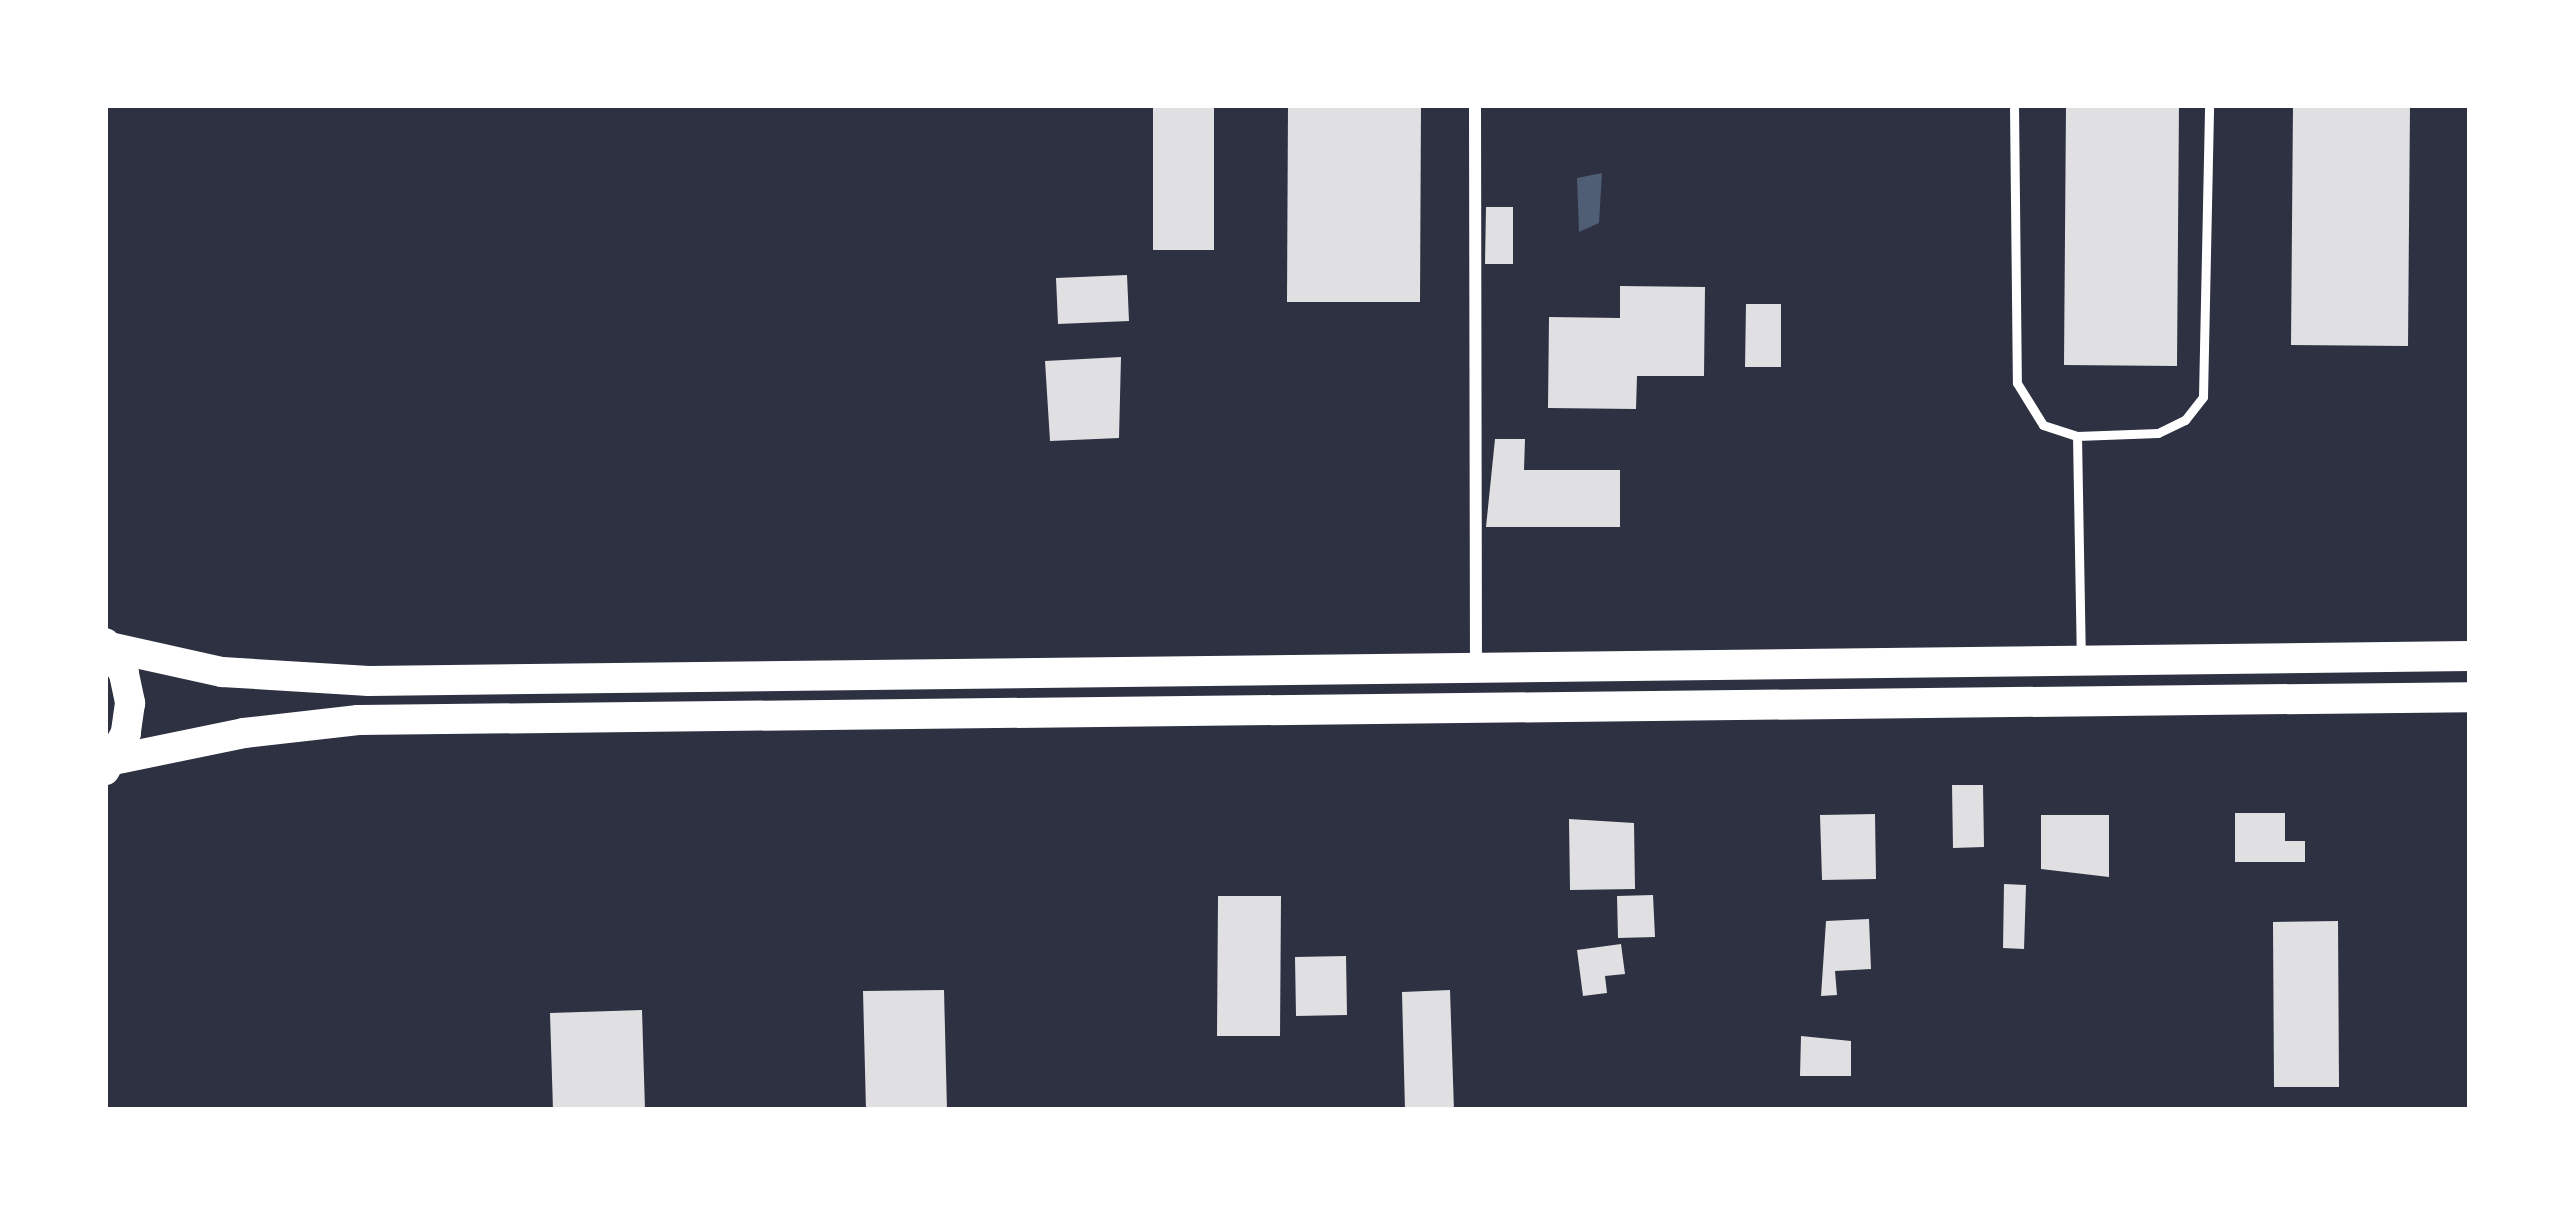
<!DOCTYPE html>
<html>
<head>
<meta charset="utf-8">
<style>
  body { margin:0 }
  #map { position:relative; width:2575px; height:1215px; overflow:hidden; background:#2d3142; font-family:"Noto Sans",sans-serif }
  div>[style] { position:absolute }
  .water>* { inset:0; background:#4f5d75 }
  .building>* { inset:0; background:#e0e0e3 }
  .service>* { height:9px; margin:-4.5px; padding:0 4.5px; transform-origin:4.5px; border-radius:4.5px; background:#fff }
  .minor>* { height:12px; margin:-6px; padding:0 6px; transform-origin:6px; border-radius:6px; background:#fff }
  .primary>* { height:30px; margin:-15px; padding:0 15px; transform-origin:15px; border-radius:15px; background:#fff }
  span { translate:-50% -50%; white-space:nowrap; text-align:center; line-height:1.15; -webkit-text-stroke:9px #fff; paint-order:stroke }
  .frame { position:absolute; inset:0; border:108px solid #fff; pointer-events:none }
</style>
</head>
<body>
<div id="map">
  <div class="water">
    <div style="clip-path:polygon(1602px 173px,1599px 223px,1579px 232px,1577px 178px)"></div>
  </div>
  <div class="building">
    <div style="clip-path:polygon(1153px 105px,1214px 105px,1214px 250px,1153px 250px)"></div>
    <div style="clip-path:polygon(1288px 105px,1421px 105px,1420px 302px,1287px 302px)"></div>
    <div style="clip-path:polygon(2066px 105px,2179px 105px,2177px 366px,2064px 365px)"></div>
    <div style="clip-path:polygon(2293px 105px,2410px 105px,2408px 346px,2291px 345px)"></div>
    <div style="clip-path:polygon(1486px 207px,1513px 207px,1513px 264px,1485px 264px)"></div>
    <div style="clip-path:polygon(1127px 275px,1129px 321px,1058px 324px,1056px 278px)"></div>
    <div style="clip-path:polygon(1620px 286px,1705px 287px,1704px 376px,1637px 376px,1636px 409px,1548px 408px,1549px 317px,1620px 318px)"></div>
    <div style="clip-path:polygon(1746px 304px,1781px 304px,1781px 367px,1745px 367px)"></div>
    <div style="clip-path:polygon(1121px 357px,1119px 438px,1050px 441px,1045px 361px)"></div>
    <div style="clip-path:polygon(1495px 439px,1525px 439px,1524px 470px,1620px 470px,1620px 527px,1486px 527px)"></div>
    <div style="clip-path:polygon(1952px 785px,1983px 785px,1984px 847px,1953px 848px)"></div>
    <div style="clip-path:polygon(2235px 813px,2285px 813px,2285px 841px,2305px 841px,2305px 862px,2235px 862px)"></div>
    <div style="clip-path:polygon(1875px 814px,1876px 879px,1822px 880px,1820px 815px)"></div>
    <div style="clip-path:polygon(2041px 815px,2109px 815px,2109px 877px,2041px 869px)"></div>
    <div style="clip-path:polygon(1569px 819px,1634px 823px,1635px 889px,1570px 890px)"></div>
    <div style="clip-path:polygon(2004px 884px,2026px 885px,2024px 949px,2003px 948px)"></div>
    <div style="clip-path:polygon(1653px 895px,1655px 937px,1618px 938px,1617px 896px)"></div>
    <div style="clip-path:polygon(1218px 896px,1281px 896px,1280px 1036px,1217px 1036px)"></div>
    <div style="clip-path:polygon(1869px 919px,1871px 969px,1835px 971px,1837px 995px,1821px 996px,1826px 921px)"></div>
    <div style="clip-path:polygon(2338px 921px,2339px 1087px,2274px 1087px,2273px 922px)"></div>
    <div style="clip-path:polygon(1621px 944px,1625px 974px,1605px 976px,1607px 993px,1583px 996px,1577px 950px)"></div>
    <div style="clip-path:polygon(1346px 956px,1347px 1015px,1296px 1016px,1295px 957px)"></div>
    <div style="clip-path:polygon(944px 990px,947px 1110px,866px 1110px,863px 991px)"></div>
    <div style="clip-path:polygon(1450px 990px,1454px 1110px,1405px 1110px,1402px 992px)"></div>
    <div style="clip-path:polygon(642px 1010px,645px 1110px,553px 1110px,550px 1013px)"></div>
    <div style="clip-path:polygon(1801px 1036px,1851px 1041px,1851px 1076px,1800px 1076px)"></div>
  </div>
  <div class="service">
    <div style="left:2014px;top:105px;width:278px;rotate:89.4deg"></div>
    <div style="left:2017px;top:383px;width:49px;rotate:58.2deg"></div>
    <div style="left:2043px;top:425px;width:36px;rotate:18deg"></div>
    <div style="left:2077px;top:436px;width:81px;rotate:-2.1deg"></div>
    <div style="left:2158px;top:433px;width:30px;rotate:-26deg"></div>
    <div style="left:2185px;top:420px;width:29px;rotate:-52deg"></div>
    <div style="left:2203px;top:397px;width:292px;rotate:-88.8deg"></div>
    <div style="left:2077px;top:436px;width:221px;rotate:89deg"></div>
  </div>
  <div class="minor">
    <div style="left:1475px;top:105px;width:559px;rotate:89.9deg"></div>
  </div>
  <div class="primary">
    <div style="left:105px;top:643px;width:36px;rotate:58deg"></div>
    <div style="left:124px;top:674px;width:30px;rotate:78deg"></div>
    <div style="left:130px;top:703px;width:30px;rotate:98deg"></div>
    <div style="left:126px;top:733px;width:43px;rotate:119.6deg"></div>
    <div style="left:109px;top:647px;width:116px;rotate:12.5deg"></div>
    <div style="left:222px;top:672px;width:147px;rotate:3.5deg"></div>
    <div style="left:369px;top:681px;width:2101px;rotate:-0.68deg"></div>
    <div style="left:113px;top:760px;width:134px;rotate:-11.6deg"></div>
    <div style="left:244px;top:733px;width:115px;rotate:-6.5deg"></div>
    <div style="left:358px;top:720px;width:2112px;rotate:-0.62deg"></div>
  </div>
  <div class="frame"></div>
</div>
</body>
</html>
